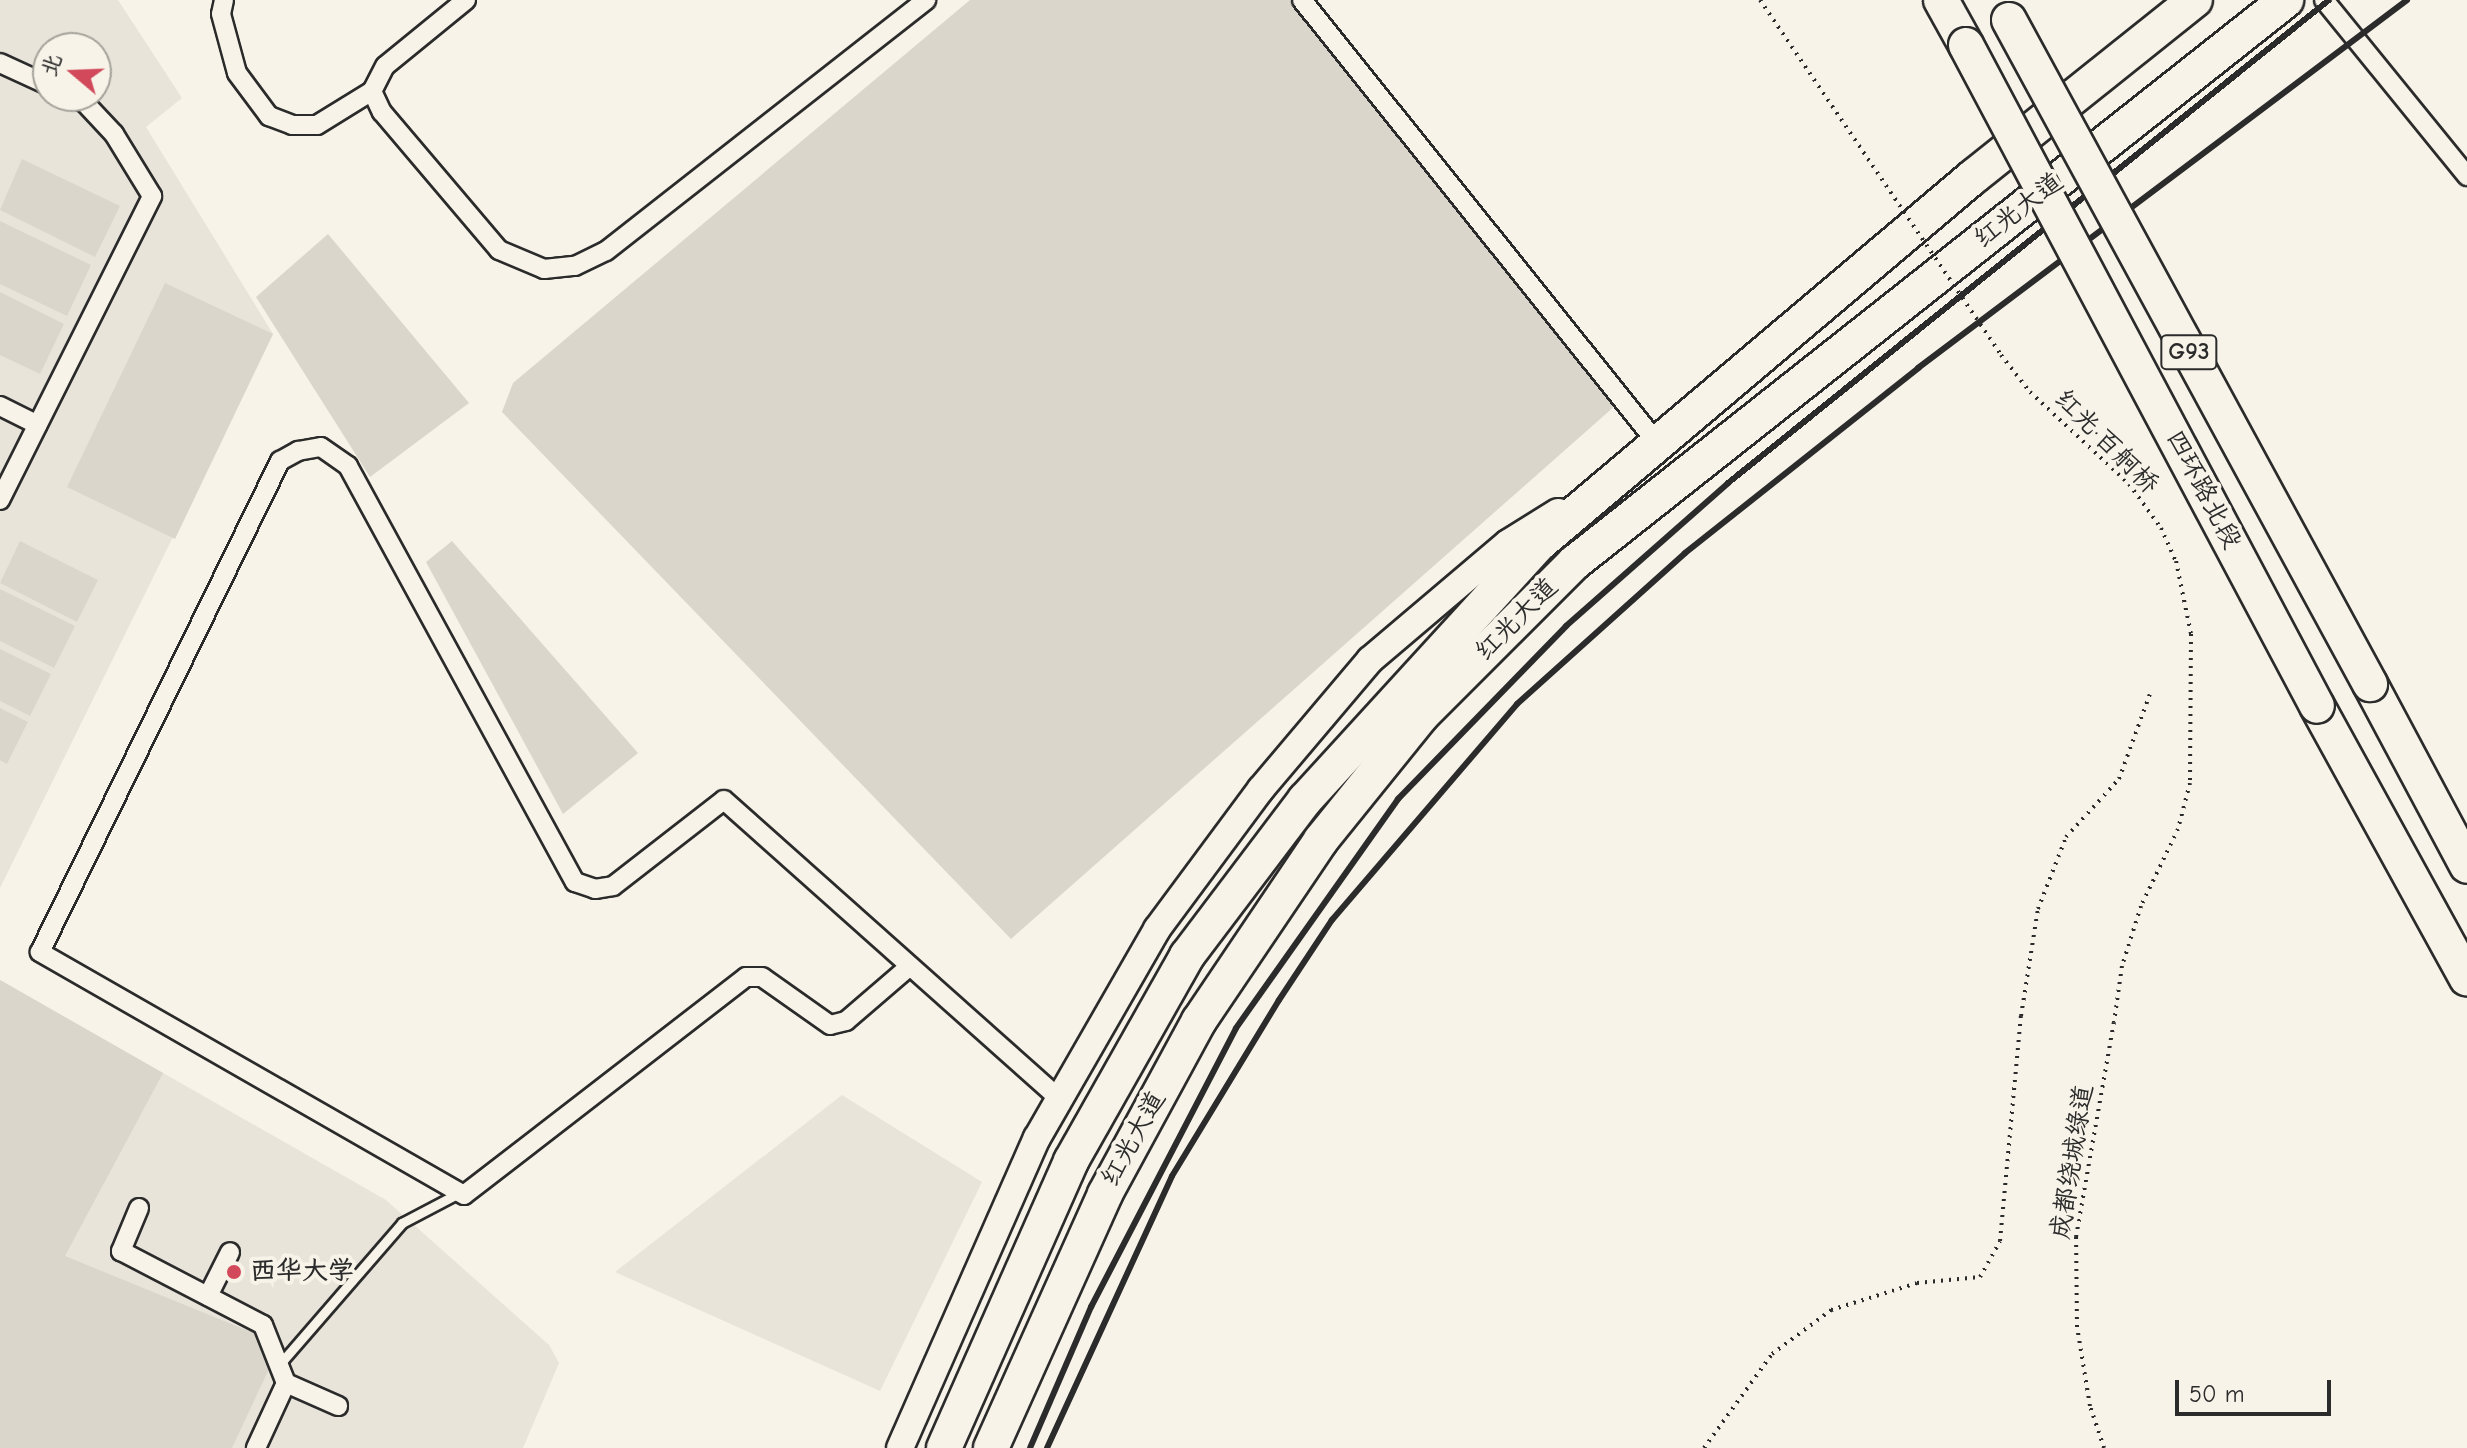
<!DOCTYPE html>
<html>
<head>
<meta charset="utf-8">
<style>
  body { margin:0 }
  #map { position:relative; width:2467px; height:1448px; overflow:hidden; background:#f7f3e8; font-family:"Comic Neue","LXGW WenKai TC",sans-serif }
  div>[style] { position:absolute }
  .built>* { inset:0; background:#e8e4da }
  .green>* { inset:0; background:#dad6cc }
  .path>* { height:4px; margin-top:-2px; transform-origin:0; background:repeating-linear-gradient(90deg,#2b2b2b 0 2px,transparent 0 8px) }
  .roads { filter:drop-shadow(2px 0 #2b2b2b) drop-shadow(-2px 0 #2b2b2b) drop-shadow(0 2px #2b2b2b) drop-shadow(0 -2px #2b2b2b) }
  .lane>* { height:9px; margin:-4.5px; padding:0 4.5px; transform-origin:4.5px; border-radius:4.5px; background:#f7f3e8 }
  .street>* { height:18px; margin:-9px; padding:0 9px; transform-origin:9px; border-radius:9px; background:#f7f3e8 }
  .secondary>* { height:26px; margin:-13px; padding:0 13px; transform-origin:13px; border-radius:13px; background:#f7f3e8 }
  .highway>* { height:34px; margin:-17px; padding:0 17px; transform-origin:17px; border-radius:17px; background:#f7f3e8 }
  .rail>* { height:6px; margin:-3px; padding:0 3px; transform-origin:3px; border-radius:3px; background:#2b2b2b }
  .path-bridge>* { height:4px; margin-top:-2px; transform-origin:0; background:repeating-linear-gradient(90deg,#2b2b2b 0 2px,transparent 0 8px) }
  .bridges { filter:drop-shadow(2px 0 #2b2b2b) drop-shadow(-2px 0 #2b2b2b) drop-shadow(0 2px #2b2b2b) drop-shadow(0 -2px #2b2b2b) }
  .highway-bridge>* { height:34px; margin:-17px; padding:0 17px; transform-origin:17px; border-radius:17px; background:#f7f3e8 }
  .dots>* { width:22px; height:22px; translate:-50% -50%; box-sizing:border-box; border:4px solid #f7f3e8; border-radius:50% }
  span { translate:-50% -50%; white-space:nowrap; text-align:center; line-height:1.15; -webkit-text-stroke:8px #f7f3e8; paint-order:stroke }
  .shield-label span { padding:2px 6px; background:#f7f3e8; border:2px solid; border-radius:6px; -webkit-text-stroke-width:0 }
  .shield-label { font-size:24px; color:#2b2b2b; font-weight:700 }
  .street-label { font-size:26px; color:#2b2b2b }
  .poi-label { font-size:26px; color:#2b2b2b; font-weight:700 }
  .left { translate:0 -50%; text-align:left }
  .north { position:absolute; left:32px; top:32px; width:80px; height:80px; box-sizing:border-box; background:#f7f3e8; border:2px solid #a5a39c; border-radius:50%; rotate:289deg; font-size:22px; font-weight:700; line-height:32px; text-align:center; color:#2b2b2b }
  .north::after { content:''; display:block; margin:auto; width:28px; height:36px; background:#d1495b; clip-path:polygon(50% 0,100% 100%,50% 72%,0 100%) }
  .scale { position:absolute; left:2175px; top:1380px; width:156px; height:36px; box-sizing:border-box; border:4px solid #2b2b2b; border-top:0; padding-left:10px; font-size:24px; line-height:28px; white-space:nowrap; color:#2b2b2b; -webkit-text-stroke:6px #f7f3e8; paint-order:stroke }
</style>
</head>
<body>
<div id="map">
  <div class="built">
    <div style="clip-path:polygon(evenodd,0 0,118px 0,182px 98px,146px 127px,273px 334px,0 888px,0 0,48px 48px,96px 48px,96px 96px,48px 96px,48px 48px)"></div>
    <div style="clip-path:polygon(0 980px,386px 1200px,549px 1345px,559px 1363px,523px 1448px,0 1448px)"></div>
    <div style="clip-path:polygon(842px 1095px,982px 1182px,880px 1391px,615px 1272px)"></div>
  </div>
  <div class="green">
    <div style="clip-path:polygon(970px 0,1290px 0,1616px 405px,1011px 939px,502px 412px,513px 383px)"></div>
    <div style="clip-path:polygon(22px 159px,120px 206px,95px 257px,0 210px)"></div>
    <div style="clip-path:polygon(0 221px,91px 265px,67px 316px,0 284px)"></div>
    <div style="clip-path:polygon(328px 234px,469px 403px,370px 477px,256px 297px)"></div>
    <div style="clip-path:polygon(165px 283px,273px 334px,175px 539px,67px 487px)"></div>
    <div style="clip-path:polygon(0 292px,64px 324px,40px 374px,0 355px)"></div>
    <div style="clip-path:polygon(20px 541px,98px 580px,77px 622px,0 583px)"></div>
    <div style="clip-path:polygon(452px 541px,638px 753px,563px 814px,426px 562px)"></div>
    <div style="clip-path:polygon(0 589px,75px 626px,54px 668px,0 641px)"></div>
    <div style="clip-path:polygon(0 649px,51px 674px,30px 716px,0 701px)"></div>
    <div style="clip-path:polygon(0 708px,28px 722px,7px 764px,0 760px)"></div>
    <div style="clip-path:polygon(0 980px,163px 1073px,65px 1256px,256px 1334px,269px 1369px,232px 1448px,0 1448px)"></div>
  </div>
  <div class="path">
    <div style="left:1704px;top:1448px;width:116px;rotate:-54.1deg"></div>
    <div style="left:1772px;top:1354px;width:74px;rotate:-36.7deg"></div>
    <div style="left:1831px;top:1310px;width:90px;rotate:-17.4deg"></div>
    <div style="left:1917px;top:1283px;width:63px;rotate:-5.4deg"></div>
    <div style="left:1980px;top:1277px;width:41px;rotate:-60.9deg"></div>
    <div style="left:2000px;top:1241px;width:226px;rotate:-84.7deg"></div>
    <div style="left:2021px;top:1016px;width:108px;rotate:-81deg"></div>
    <div style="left:2038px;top:909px;width:77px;rotate:-68.7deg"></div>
    <div style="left:2066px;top:837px;width:79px;rotate:-47.6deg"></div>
    <div style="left:2119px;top:779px;width:90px;rotate:-70deg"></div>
    <div style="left:2104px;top:1448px;width:44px;rotate:-108.4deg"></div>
    <div style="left:2090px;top:1406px;width:80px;rotate:-99.3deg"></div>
    <div style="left:2077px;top:1327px;width:90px;rotate:-90.6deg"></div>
    <div style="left:2076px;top:1237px;width:218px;rotate:-80deg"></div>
  </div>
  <div class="roads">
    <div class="lane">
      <div style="left:279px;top:1365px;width:188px;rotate:-49.1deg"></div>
      <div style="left:402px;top:1223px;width:62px;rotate:-27.8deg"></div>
    </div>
    <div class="street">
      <div style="left:224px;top:0;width:14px;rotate:102deg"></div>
      <div style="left:221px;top:14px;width:61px;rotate:74.8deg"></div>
      <div style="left:237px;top:73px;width:54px;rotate:53.3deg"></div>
      <div style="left:269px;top:116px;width:25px;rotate:21deg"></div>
      <div style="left:292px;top:125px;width:25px"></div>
      <div style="left:317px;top:125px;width:65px;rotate:-31.7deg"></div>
      <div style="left:466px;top:0;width:104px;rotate:140.8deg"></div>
      <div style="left:385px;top:66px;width:28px;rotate:117deg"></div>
      <div style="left:372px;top:91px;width:23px;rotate:65deg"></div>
      <div style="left:382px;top:112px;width:181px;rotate:49.7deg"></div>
      <div style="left:499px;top:250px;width:49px;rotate:22.9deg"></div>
      <div style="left:544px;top:269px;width:31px;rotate:-6deg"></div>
      <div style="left:575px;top:266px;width:34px;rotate:-26deg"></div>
      <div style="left:606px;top:251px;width:407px;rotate:-38.1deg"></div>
      <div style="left:1302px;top:0;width:569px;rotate:51.28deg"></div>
      <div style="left:2324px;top:0;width:227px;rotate:50.9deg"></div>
      <div style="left:0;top:63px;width:53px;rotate:24.6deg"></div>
      <div style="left:0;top:406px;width:42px;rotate:26.6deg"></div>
      <div style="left:0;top:500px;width:340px;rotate:-63.4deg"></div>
      <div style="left:152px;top:196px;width:73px;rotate:-121.5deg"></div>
      <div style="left:114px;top:134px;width:42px;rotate:-133.1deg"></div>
      <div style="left:85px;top:103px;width:16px;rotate:-153deg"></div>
      <div style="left:910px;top:966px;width:84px;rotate:139.3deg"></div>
      <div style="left:846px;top:1021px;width:16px;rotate:166deg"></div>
      <div style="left:830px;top:1025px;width:83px;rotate:-144.8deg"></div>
      <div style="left:762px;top:977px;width:16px;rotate:180deg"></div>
      <div style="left:746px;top:977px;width:356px;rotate:142.3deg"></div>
      <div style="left:464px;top:1195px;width:489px;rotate:-150.2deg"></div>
      <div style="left:40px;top:952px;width:547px;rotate:-63.95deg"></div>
      <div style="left:280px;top:461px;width:21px;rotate:-29deg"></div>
      <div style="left:298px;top:451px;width:23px;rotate:-10deg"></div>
      <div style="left:321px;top:447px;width:33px;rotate:35deg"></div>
      <div style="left:348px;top:466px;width:474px;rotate:61.4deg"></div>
      <div style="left:575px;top:882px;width:21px;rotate:19deg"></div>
      <div style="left:595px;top:889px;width:18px;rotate:-9deg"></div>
      <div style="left:613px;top:886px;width:140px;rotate:-37.8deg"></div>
      <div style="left:724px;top:800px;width:448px;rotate:41.7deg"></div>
      <div style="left:139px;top:1208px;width:47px;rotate:112.7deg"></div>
      <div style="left:121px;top:1251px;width:160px;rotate:27.5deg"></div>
      <div style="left:263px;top:1325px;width:62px;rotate:68.4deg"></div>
      <div style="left:286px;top:1383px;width:72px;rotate:114.8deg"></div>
      <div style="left:208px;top:1296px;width:49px;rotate:-63.4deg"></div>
      <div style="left:286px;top:1383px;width:57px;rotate:23.9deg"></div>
    </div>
    <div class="secondary">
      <div style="left:900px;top:1448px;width:339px;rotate:-66.2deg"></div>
      <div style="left:1037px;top:1138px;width:241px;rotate:-60.1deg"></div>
      <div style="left:1157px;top:929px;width:174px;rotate:-53.4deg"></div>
      <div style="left:1261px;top:789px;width:169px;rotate:-49.8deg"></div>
      <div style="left:1370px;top:660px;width:181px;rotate:-40.3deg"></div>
      <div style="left:1508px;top:543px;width:59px;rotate:-31.8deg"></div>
    </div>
    <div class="highway">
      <div style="left:1941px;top:0;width:51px;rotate:60.9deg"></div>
      <div style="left:2370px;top:684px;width:206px;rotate:61.9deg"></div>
      <div style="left:2317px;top:706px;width:311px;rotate:61.2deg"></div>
      <div style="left:944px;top:1448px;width:314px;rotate:-66.1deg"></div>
      <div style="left:1071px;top:1161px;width:236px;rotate:-60.5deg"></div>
      <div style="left:1187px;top:956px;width:196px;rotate:-52.9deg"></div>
      <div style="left:1305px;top:800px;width:348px;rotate:-47.6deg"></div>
      <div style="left:1540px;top:543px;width:567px;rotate:-40.21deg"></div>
      <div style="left:1973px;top:177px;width:284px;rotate:-38.6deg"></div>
      <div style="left:991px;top:1448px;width:278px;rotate:-65.8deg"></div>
      <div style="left:1105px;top:1194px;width:197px;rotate:-61.5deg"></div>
      <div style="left:1199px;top:1021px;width:218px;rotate:-56deg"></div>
      <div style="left:1321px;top:840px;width:161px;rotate:-51.1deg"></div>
      <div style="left:1422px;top:715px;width:215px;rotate:-45deg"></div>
      <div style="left:1574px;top:563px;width:908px;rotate:-38.33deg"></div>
    </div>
  </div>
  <div class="rail">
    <div style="left:1030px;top:1448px;width:154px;rotate:-66.6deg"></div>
    <div style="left:1091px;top:1307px;width:314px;rotate:-62.5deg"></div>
    <div style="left:1236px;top:1028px;width:281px;rotate:-54.7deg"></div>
    <div style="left:1398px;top:799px;width:241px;rotate:-45.8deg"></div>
    <div style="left:1566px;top:626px;width:216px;rotate:-41.4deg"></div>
    <div style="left:1728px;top:483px;width:771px;rotate:-38.79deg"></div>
    <div style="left:1047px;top:1448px;width:299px;rotate:-65.3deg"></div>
    <div style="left:1172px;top:1176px;width:206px;rotate:-58.7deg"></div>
    <div style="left:1279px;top:1000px;width:96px;rotate:-56.5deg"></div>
    <div style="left:1332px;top:920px;width:284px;rotate:-49.4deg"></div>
    <div style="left:1517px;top:704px;width:226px;rotate:-41.9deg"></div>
    <div style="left:1685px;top:553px;width:298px;rotate:-38.4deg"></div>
    <div style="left:1918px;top:368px;width:612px;rotate:-36.96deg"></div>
  </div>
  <div class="path-bridge">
    <div style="left:1760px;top:0;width:429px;rotate:55.8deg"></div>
    <div style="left:2001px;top:355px;width:47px;rotate:51.9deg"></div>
    <div style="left:2030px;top:392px;width:135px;rotate:42.9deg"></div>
    <div style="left:2129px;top:484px;width:54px;rotate:54deg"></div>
    <div style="left:2161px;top:528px;width:36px;rotate:66deg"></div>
    <div style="left:2176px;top:561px;width:75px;rotate:78.4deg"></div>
    <div style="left:2191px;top:634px;width:149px;rotate:90.4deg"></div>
    <div style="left:2190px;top:783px;width:48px;rotate:104.6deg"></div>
    <div style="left:2178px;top:829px;width:85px;rotate:115.7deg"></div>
    <div style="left:2141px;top:906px;width:63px;rotate:107.6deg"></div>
    <div style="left:2122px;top:966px;width:57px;rotate:98.1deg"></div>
  </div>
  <div class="bridges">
    <div class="highway-bridge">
      <div style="left:2009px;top:20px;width:756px;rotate:61.47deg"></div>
      <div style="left:1966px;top:45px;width:748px;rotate:62.03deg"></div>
    </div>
  </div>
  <div class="dots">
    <div style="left:234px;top:1272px;background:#d1495b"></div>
  </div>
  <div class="shield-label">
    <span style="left:2189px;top:352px">G93</span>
  </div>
  <div class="street-label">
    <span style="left:2019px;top:211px;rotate:-38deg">红光大道</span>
    <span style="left:2106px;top:442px;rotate:45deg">红光·百舸桥</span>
    <span style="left:2203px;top:490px;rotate:62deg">四环路北段</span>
    <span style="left:1517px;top:620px;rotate:-45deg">红光大道</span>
    <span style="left:1134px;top:1139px;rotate:-61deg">红光大道</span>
    <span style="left:2073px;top:1162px;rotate:-81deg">成都绕城绿道</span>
  </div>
  <div class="poi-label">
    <span class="left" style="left:250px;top:1272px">西华大学</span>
  </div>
  <div class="north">北</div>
  <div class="scale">50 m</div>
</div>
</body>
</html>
